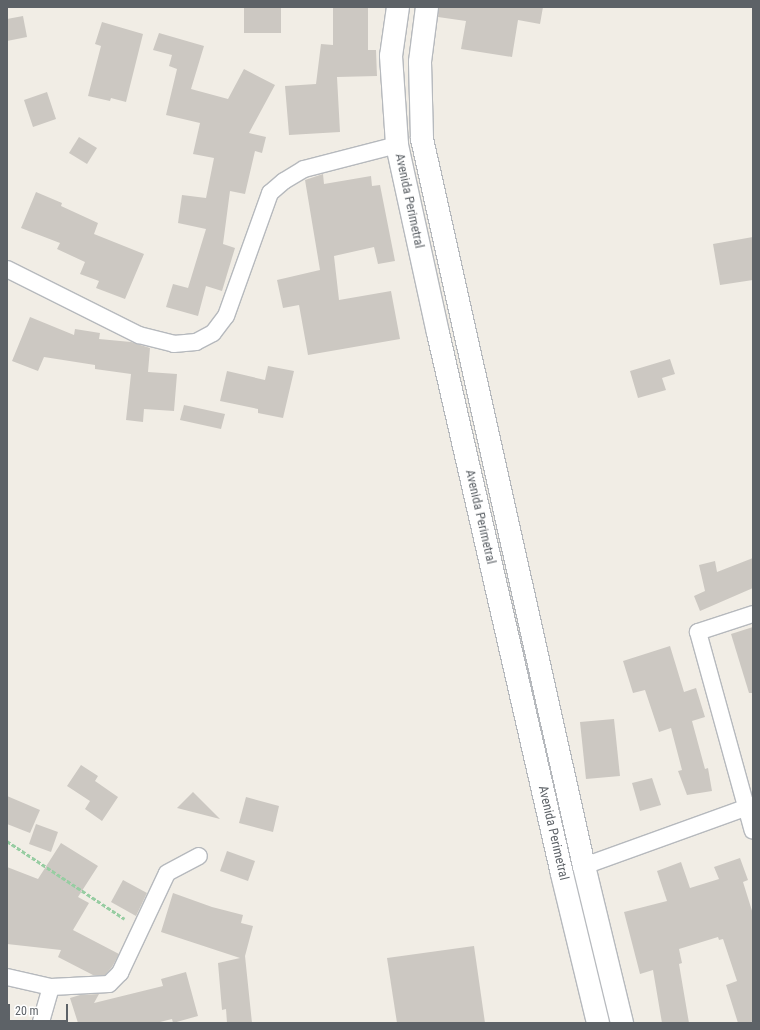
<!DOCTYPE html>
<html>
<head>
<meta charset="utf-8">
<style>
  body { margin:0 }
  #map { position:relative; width:760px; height:1030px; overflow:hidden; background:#f1ede5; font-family:"Roboto Condensed",sans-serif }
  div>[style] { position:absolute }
  .building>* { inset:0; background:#ccc8c2 }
  .path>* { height:2.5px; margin-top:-1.25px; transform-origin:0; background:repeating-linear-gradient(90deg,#97cda2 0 4px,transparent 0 6px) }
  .roads { filter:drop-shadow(1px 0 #b6b9bd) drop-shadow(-1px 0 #b6b9bd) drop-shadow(0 1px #b6b9bd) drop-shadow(0 -1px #b6b9bd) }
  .minor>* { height:16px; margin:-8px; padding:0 8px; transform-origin:8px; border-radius:8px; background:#fff }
  .secondary>* { height:22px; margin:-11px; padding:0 11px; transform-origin:11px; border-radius:11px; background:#fff }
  span { translate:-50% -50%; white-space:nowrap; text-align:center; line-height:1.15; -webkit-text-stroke:3.5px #fff; paint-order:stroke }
  .street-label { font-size:13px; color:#5d6267 }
  .frame { position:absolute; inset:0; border:8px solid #5d6267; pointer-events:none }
  .scale { position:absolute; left:8px; top:1004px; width:60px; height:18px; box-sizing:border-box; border:2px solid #5d6267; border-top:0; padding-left:5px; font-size:12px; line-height:14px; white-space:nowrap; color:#5d6267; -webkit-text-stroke:3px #fff; paint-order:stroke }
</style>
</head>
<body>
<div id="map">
  <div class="building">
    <div style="clip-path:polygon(244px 7px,281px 7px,281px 33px,244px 33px)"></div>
    <div style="clip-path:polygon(333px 7px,368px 7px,368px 50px,376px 50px,377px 76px,337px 77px,340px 132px,289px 135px,285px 86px,316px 84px,321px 44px,333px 45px)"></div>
    <div style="clip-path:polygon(439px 7px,543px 7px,540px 24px,518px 20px,512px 57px,461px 49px,466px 21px,438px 17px)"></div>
    <div style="clip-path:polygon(23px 16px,27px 37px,7px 41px,7px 19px)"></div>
    <div style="clip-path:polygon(102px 22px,143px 34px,126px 102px,111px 98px,110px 101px,88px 96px,101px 46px,95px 44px)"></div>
    <div style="clip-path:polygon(159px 33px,204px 46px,191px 89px,228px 99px,244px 69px,275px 85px,249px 133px,266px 137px,262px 153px,255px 151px,245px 194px,230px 191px,223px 244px,235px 248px,222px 291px,206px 286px,198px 316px,166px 307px,173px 284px,188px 288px,206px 229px,178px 223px,182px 195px,206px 198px,214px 158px,193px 154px,200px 123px,166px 115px,177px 69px,169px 66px,172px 55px,153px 50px)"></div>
    <div style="clip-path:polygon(47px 92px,56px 119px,33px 127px,24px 100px)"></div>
    <div style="clip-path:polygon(79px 137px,97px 148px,87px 164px,69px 153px)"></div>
    <div style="clip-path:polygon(323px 174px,324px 184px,371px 176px,372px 186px,380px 185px,395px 261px,378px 264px,374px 247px,334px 256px,339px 300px,391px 291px,400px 339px,308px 355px,299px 305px,283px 308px,277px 280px,320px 270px,305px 180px)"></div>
    <div style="clip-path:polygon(36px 192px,62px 203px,61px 206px,98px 223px,94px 234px,144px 254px,125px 299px,96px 288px,99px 281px,80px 274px,85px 262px,57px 249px,60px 243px,21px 228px)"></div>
    <div style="clip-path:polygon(753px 237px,753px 280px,720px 285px,713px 244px)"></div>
    <div style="clip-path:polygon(30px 317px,74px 335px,75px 329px,100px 333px,99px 339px,131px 342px,150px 348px,148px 372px,177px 374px,174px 411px,144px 409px,143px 422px,126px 420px,131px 374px,95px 369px,95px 365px,44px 357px,38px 371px,12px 361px)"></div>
    <div style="clip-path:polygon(670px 359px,675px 374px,662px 378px,666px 390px,638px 398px,630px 371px)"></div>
    <div style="clip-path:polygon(268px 366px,294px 371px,283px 418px,258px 413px,258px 409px,220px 401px,227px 371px,265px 380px)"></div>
    <div style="clip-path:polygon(184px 405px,225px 414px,221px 429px,180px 420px)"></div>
    <div style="clip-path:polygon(753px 558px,753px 588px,700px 611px,694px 596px,705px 591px,699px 565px,715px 561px,717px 572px)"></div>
    <div style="clip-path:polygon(753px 627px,753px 693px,749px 693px,731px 634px)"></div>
    <div style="clip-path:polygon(670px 646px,684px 692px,696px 688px,705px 717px,692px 721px,705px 769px,708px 768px,712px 791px,687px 795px,678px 771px,682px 770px,671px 728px,659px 732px,645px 690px,633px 693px,623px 661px)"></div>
    <div style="clip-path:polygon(614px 719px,620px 776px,586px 779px,580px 722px)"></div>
    <div style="clip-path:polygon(81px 765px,98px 776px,95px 781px,118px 797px,102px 821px,85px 809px,90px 801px,67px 786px)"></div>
    <div style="clip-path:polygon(652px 778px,661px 805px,640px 811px,632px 783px)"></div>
    <div style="clip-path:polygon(193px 792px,220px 819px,177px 808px)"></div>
    <div style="clip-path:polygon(7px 796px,40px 810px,30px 833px,7px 824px)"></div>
    <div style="clip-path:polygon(246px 797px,279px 806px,273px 832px,239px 823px)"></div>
    <div style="clip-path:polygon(36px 824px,58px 832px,51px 852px,29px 844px)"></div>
    <div style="clip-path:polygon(61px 843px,98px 866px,78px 897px,89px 903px,73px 930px,119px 954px,112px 967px,105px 975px,93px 975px,58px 957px,61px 950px,7px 944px,7px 867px,38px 879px)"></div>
    <div style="clip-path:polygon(227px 851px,255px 861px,248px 881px,220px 871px)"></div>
    <div style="clip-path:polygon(740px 858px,748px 880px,743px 882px,753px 914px,753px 1023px,738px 1023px,726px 985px,737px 981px,723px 939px,719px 940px,718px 937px,679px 949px,682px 963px,679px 964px,689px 1023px,662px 1023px,653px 970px,640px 974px,624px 912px,667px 901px,657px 871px,681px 862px,690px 888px,719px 879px,714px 867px)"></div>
    <div style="clip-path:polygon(123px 880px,147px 893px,136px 916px,111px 902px)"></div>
    <div style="clip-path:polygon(173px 893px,212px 907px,243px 915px,241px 923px,253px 926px,245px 956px,252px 1023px,227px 1023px,226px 1009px,222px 1010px,218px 963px,240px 958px,161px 932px)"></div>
    <div style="clip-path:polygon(474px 946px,485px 1023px,397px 1023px,387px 958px)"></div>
    <div style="clip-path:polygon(186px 972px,198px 1016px,173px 1023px,172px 1019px,156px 1023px,78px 1023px,70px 998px,80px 995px,99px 994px,94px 1003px,163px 986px,161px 979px)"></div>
  </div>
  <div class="path">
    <div style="left:7px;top:841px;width:141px;rotate:33.5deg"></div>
  </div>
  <div class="roads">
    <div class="minor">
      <div style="left:7px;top:269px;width:148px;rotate:26.6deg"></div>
      <div style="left:139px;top:335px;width:36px;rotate:14deg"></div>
      <div style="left:174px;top:344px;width:22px;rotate:-5deg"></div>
      <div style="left:196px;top:342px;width:19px;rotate:-28deg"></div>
      <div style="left:213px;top:333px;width:21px;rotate:-53deg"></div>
      <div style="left:226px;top:316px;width:131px;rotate:-70.3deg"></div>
      <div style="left:270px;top:193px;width:18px;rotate:-41deg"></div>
      <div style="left:284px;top:181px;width:23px;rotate:-31deg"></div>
      <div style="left:304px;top:169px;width:96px;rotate:-14.5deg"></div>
      <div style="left:753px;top:614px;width:58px;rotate:161.9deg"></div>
      <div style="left:698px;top:632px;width:206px;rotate:74.6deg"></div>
      <div style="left:584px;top:866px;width:180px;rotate:-19.8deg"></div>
      <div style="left:7px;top:977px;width:45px;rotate:12.8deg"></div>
      <div style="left:51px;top:987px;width:37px;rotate:106deg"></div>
      <div style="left:51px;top:987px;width:58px;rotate:-3deg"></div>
      <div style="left:109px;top:984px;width:16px;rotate:-45deg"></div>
      <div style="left:120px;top:973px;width:110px;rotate:-64.8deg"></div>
      <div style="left:167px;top:873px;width:36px;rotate:-28deg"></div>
    </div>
    <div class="secondary">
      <div style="left:398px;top:7px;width:49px;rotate:98.1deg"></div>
      <div style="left:391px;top:56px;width:89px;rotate:86.1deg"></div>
      <div style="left:397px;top:145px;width:192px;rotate:77.7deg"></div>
      <div style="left:438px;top:333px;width:555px;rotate:77.09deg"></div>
      <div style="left:562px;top:874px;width:153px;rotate:76.4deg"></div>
      <div style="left:427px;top:7px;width:55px;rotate:97.3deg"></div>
      <div style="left:420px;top:62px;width:77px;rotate:88.5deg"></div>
      <div style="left:422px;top:139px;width:745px;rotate:77.44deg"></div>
      <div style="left:584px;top:866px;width:162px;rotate:76.4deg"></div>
    </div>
  </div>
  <div class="street-label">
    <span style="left:409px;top:201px;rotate:78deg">Avenida Perimetral</span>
    <span style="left:480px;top:517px;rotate:77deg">Avenida Perimetral</span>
    <span style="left:553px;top:833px;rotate:77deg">Avenida Perimetral</span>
  </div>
  <div class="frame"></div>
  <div class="scale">20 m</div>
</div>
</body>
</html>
